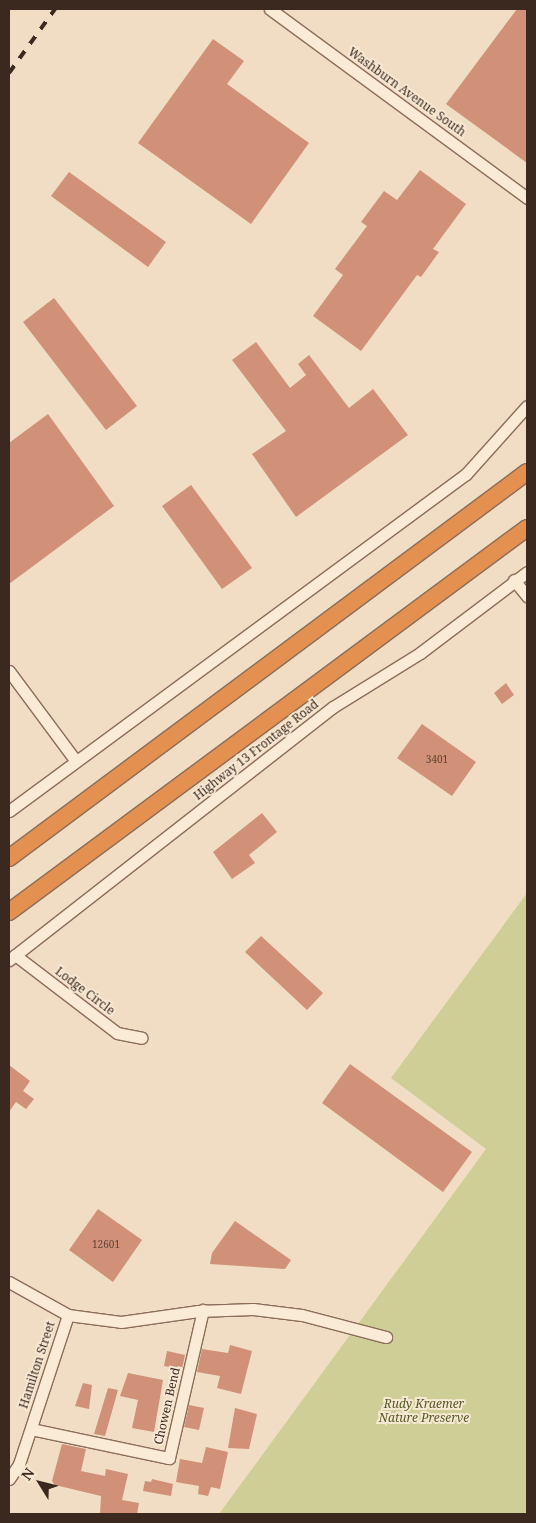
<!DOCTYPE html>
<html>
<head>
<meta charset="utf-8">
<style>
  body { margin:0 }
  #map { position:relative; width:536px; height:1523px; overflow:hidden; background:#f0ddc3; font-family:"Noto Serif",serif }
  div>[style] { position:absolute }
  .green>* { inset:0; background:#cfce97 }
  .building>* { inset:0; background:#d09178 }
  .roads { filter:drop-shadow(1px 0 #8b6d59) drop-shadow(-1px 0 #8b6d59) drop-shadow(0 1px #8b6d59) drop-shadow(0 -1px #8b6d59) }
  .minor>* { height:11px; margin:-5.5px; padding:0 5.5px; transform-origin:5.5px; border-radius:5.5px; background:#faebd7 }
  .highway>* { height:16px; margin:-8px; padding:0 8px; transform-origin:8px; border-radius:8px; background:#e39051 }
  .rail>* { height:4px; margin-top:-2px; transform-origin:0; background:repeating-linear-gradient(90deg,#3b281e 0 9px,transparent 0 18px) }
  span { translate:-50% -50%; white-space:nowrap; text-align:center; line-height:1.15; -webkit-text-stroke:4px #f7e8d3; paint-order:stroke }
  .number-label { font-size:10px; color:#604234 }
  .number-label span { -webkit-text-stroke-width:0 }
  .street-label { font-size:12px; color:#3b281e }
  .park-label { font-size:12px; color:#525823; font-style:italic }
  .frame { position:absolute; inset:0; border:10px solid #3b281e; pointer-events:none }
  .north { position:absolute; left:15px; top:1458px; width:50px; height:50px; -webkit-text-stroke:4px #f7e8d3; paint-order:stroke; rotate:306deg; font-size:14px; font-weight:700; line-height:20px; text-align:center; color:#3b281e }
  .north::after { content:''; display:block; margin:auto; width:18px; height:22px; background:#3b281e; clip-path:polygon(50% 0,100% 100%,50% 72%,0 100%) }
</style>
</head>
<body>
<div id="map">
  <div class="green">
    <div style="clip-path:polygon(527px 893px,527px 1514px,219px 1514px,486px 1149px,391px 1078px)"></div>
  </div>
  <div class="building">
    <div style="clip-path:polygon(517px 9px,527px 9px,527px 163px,446px 104px)"></div>
    <div style="clip-path:polygon(213px 39px,244px 61px,227px 84px,309px 143px,251px 224px,138px 143px)"></div>
    <div style="clip-path:polygon(420px 170px,466px 204px,433px 249px,439px 252px,421px 277px,417px 275px,361px 351px,313px 316px,343px 275px,335px 269px,367px 226px,361px 222px,384px 191px,397px 200px)"></div>
    <div style="clip-path:polygon(69px 172px,166px 242px,148px 267px,51px 196px)"></div>
    <div style="clip-path:polygon(54px 298px,137px 406px,106px 430px,23px 322px)"></div>
    <div style="clip-path:polygon(256px 342px,290px 388px,306px 375px,298px 364px,309px 355px,349px 408px,373px 389px,408px 435px,296px 517px,252px 454px,286px 431px,232px 360px)"></div>
    <div style="clip-path:polygon(48px 414px,114px 506px,9px 584px,9px 443px)"></div>
    <div style="clip-path:polygon(191px 485px,252px 568px,222px 589px,162px 506px)"></div>
    <div style="clip-path:polygon(506px 683px,514px 695px,502px 704px,494px 693px)"></div>
    <div style="clip-path:polygon(422px 724px,476px 762px,452px 796px,397px 758px)"></div>
    <div style="clip-path:polygon(262px 813px,277px 832px,249px 855px,255px 863px,232px 879px,213px 852px)"></div>
    <div style="clip-path:polygon(261px 936px,323px 993px,307px 1010px,245px 952px)"></div>
    <div style="clip-path:polygon(350px 1064px,472px 1152px,443px 1192px,322px 1103px)"></div>
    <div style="clip-path:polygon(9px 1065px,30px 1081px,23px 1091px,34px 1099px,26px 1109px,16px 1102px,9px 1112px)"></div>
    <div style="clip-path:polygon(98px 1209px,142px 1240px,113px 1282px,69px 1250px)"></div>
    <div style="clip-path:polygon(235px 1221px,291px 1260px,285px 1269px,210px 1264px,212px 1253px)"></div>
    <div style="clip-path:polygon(230px 1345px,252px 1351px,241px 1394px,217px 1388px,220px 1376px,197px 1372px,202px 1349px,228px 1353px)"></div>
    <div style="clip-path:polygon(167px 1351px,185px 1355px,182px 1369px,164px 1366px)"></div>
    <div style="clip-path:polygon(128px 1373px,163px 1380px,154px 1432px,132px 1428px,138px 1400px,120px 1396px)"></div>
    <div style="clip-path:polygon(83px 1383px,92px 1385px,89px 1409px,75px 1406px)"></div>
    <div style="clip-path:polygon(108px 1388px,118px 1390px,105px 1436px,94px 1434px)"></div>
    <div style="clip-path:polygon(189px 1405px,204px 1408px,199px 1430px,184px 1427px)"></div>
    <div style="clip-path:polygon(235px 1408px,257px 1414px,249px 1449px,228px 1448px)"></div>
    <div style="clip-path:polygon(62px 1444px,86px 1449px,81px 1471px,105px 1476px,106px 1469px,128px 1474px,122px 1500px,139px 1503px,137px 1514px,100px 1514px,101px 1496px,55px 1485px,52px 1481px)"></div>
    <div style="clip-path:polygon(206px 1447px,228px 1452px,220px 1489px,211px 1487px,208px 1496px,198px 1494px,199px 1486px,176px 1482px,180px 1459px,202px 1463px)"></div>
    <div style="clip-path:polygon(152px 1479px,173px 1484px,171px 1496px,143px 1491px,145px 1481px,151px 1482px)"></div>
  </div>
  <div class="roads">
    <div class="minor">
      <div style="left:270px;top:9px;width:319px;rotate:36.3deg"></div>
      <div style="left:514px;top:580px;width:21px;rotate:51deg"></div>
      <div style="left:9px;top:671px;width:111px;rotate:53.4deg"></div>
      <div style="left:9px;top:811px;width:568px;rotate:-36.41deg"></div>
      <div style="left:466px;top:474px;width:91px;rotate:-48.1deg"></div>
      <div style="left:15px;top:955px;width:128px;rotate:37.4deg"></div>
      <div style="left:117px;top:1033px;width:25px;rotate:11deg"></div>
      <div style="left:9px;top:960px;width:411px;rotate:-38deg"></div>
      <div style="left:333px;top:707px;width:102px;rotate:-31.8deg"></div>
      <div style="left:420px;top:653px;width:134px;rotate:-37.1deg"></div>
      <div style="left:9px;top:1282px;width:68px;rotate:29.2deg"></div>
      <div style="left:68px;top:1315px;width:53px;rotate:7.5deg"></div>
      <div style="left:121px;top:1322px;width:78px;rotate:-8.1deg"></div>
      <div style="left:198px;top:1311px;width:55px;rotate:-2.1deg"></div>
      <div style="left:253px;top:1309px;width:49px;rotate:7deg"></div>
      <div style="left:302px;top:1315px;width:87px;rotate:14.7deg"></div>
      <div style="left:31px;top:1429px;width:141px;rotate:11.9deg"></div>
      <div style="left:169px;top:1458px;width:152px;rotate:-77.1deg"></div>
      <div style="left:9px;top:1479px;width:18px;rotate:-56deg"></div>
      <div style="left:19px;top:1464px;width:157px;rotate:-71.8deg"></div>
    </div>
    <div class="highway">
      <div style="left:9px;top:858px;width:646px;rotate:-36.69deg"></div>
      <div style="left:9px;top:912px;width:645px;rotate:-36.55deg"></div>
    </div>
  </div>
  <div class="rail">
    <div style="left:9px;top:73px;width:79px;rotate:-54.3deg"></div>
  </div>
  <div class="number-label">
    <span style="left:437px;top:760px">3401</span>
    <span style="left:106px;top:1245px">12601</span>
  </div>
  <div class="street-label">
    <span style="left:407px;top:92px;rotate:36deg">Washburn Avenue South</span>
    <span style="left:256px;top:750px;rotate:-38deg">Highway 13 Frontage Road</span>
    <span style="left:85px;top:991px;rotate:37deg">Lodge Circle</span>
    <span style="left:37px;top:1365px;rotate:-72deg">Hamilton Street</span>
    <span style="left:167px;top:1406px;rotate:-77deg">Chowen Bend</span>
  </div>
  <div class="park-label">
    <span style="left:424px;top:1411px">Rudy Kraemer<br>Nature Preserve</span>
  </div>
  <div class="frame"></div>
  <div class="north">N</div>
</div>
</body>
</html>
